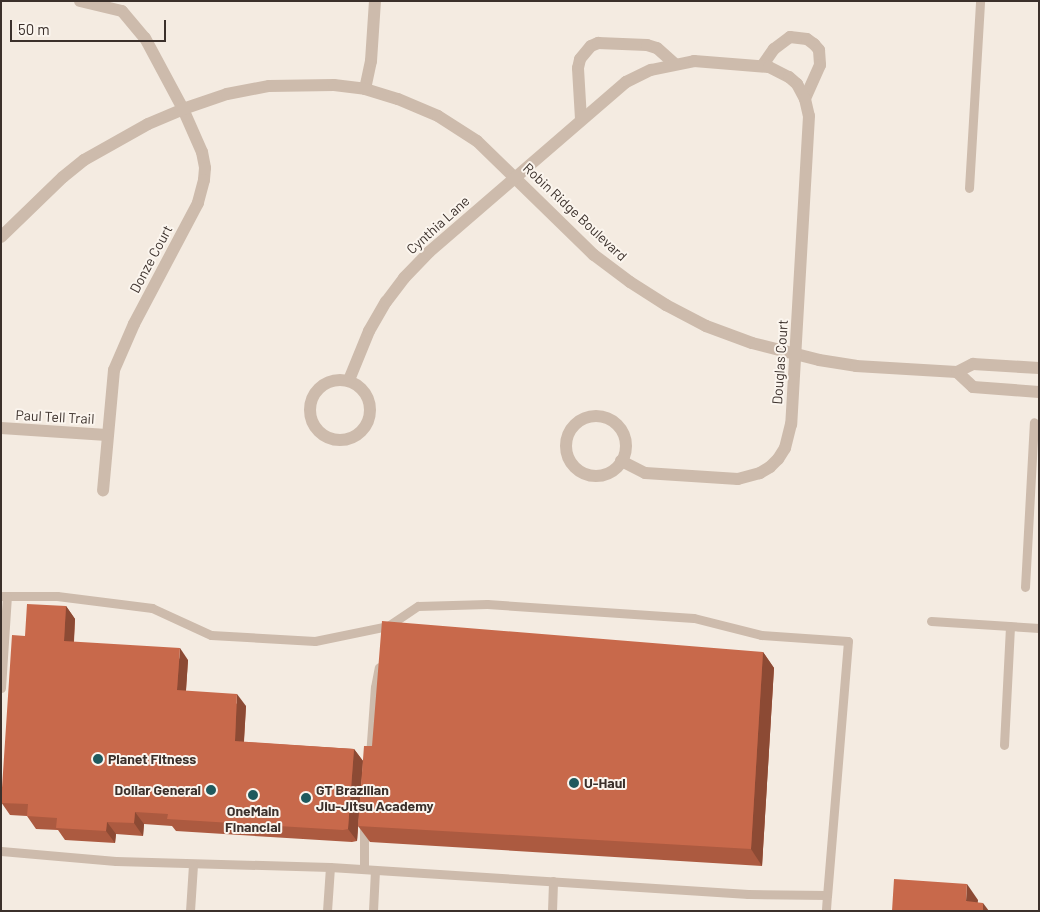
<!DOCTYPE html>
<html>
<head>
<meta charset="utf-8">
<style>
  body { margin:0 }
  #map { position:relative; width:1040px; height:912px; overflow:hidden; background:#f4ebe1; font-family:Barlow,sans-serif }
  div>[style] { position:absolute }
  .service>* { height:9px; margin:-4.5px; padding:0 4.5px; transform-origin:4.5px; border-radius:4.5px; background:#cdbbac }
  .minor>* { height:12px; margin:-6px; padding:0 6px; transform-origin:6px; border-radius:6px; background:#cdbbac }
  .minor>.ring { margin:-6px; padding:0; box-sizing:content-box; background:none; border:12px solid #cdbbac; border-radius:50% }
  .wall>* { inset:0; background:#ac5a40 }
  .shaded-wall>* { inset:0; background:#8c4a34 }
  .building>* { inset:0; background:#c8694b }
  .dots>* { width:14px; height:14px; translate:-50% -50%; box-sizing:border-box; border:2px solid #fbf5ee; border-radius:50% }
  span { translate:-50% -50%; white-space:nowrap; text-align:center; line-height:1.15; -webkit-text-stroke:4px #fbf5ee; paint-order:stroke }
  .street-label { font-size:14px; color:#3b302b }
  .poi-label { font-size:14px; color:#3b302b; font-weight:700 }
  .left { translate:0 -50%; text-align:left }
  .right { translate:-100% -50%; text-align:right }
  .frame { position:absolute; inset:0; border:2px solid #3b302b; pointer-events:none }
  .scale { position:absolute; left:10px; top:20px; width:156px; height:22px; box-sizing:border-box; border:2px solid #3b302b; border-top:0; padding-left:6px; font-size:15px; line-height:18px; white-space:nowrap; color:#3b302b; -webkit-text-stroke:4px #fbf5ee; paint-order:stroke }
</style>
</head>
<body>
<div id="map">
  <div class="service">
    <div style="left:969px;top:188px;width:187px;rotate:-86.6deg"></div>
    <div style="left:1025px;top:587px;width:165px;rotate:-86.9deg"></div>
    <div style="left:1px;top:596px;width:56px"></div>
    <div style="left:57px;top:596px;width:96px;rotate:7.2deg"></div>
    <div style="left:152px;top:608px;width:65px;rotate:24.6deg"></div>
    <div style="left:211px;top:635px;width:104px;rotate:3.3deg"></div>
    <div style="left:315px;top:641px;width:75px;rotate:-11.6deg"></div>
    <div style="left:931px;top:621px;width:108px;rotate:3.7deg"></div>
    <div style="left:387px;top:630px;width:4px;rotate:-76deg"></div>
    <div style="left:388px;top:626px;width:36px;rotate:-34deg"></div>
    <div style="left:418px;top:606px;width:69px;rotate:-1.7deg"></div>
    <div style="left:487px;top:604px;width:207px;rotate:3.9deg"></div>
    <div style="left:694px;top:618px;width:69px;rotate:14.2deg"></div>
    <div style="left:761px;top:635px;width:87px;rotate:3.9deg"></div>
    <div style="left:848px;top:641px;width:255px;rotate:94.7deg"></div>
    <div style="left:1px;top:688px;width:92px;rotate:-86.3deg"></div>
    <div style="left:1004px;top:745px;width:119px;rotate:-87.1deg"></div>
    <div style="left:370px;top:756px;width:69px;rotate:-85.9deg"></div>
    <div style="left:375px;top:687px;width:20px;rotate:-79deg"></div>
    <div style="left:1px;top:851px;width:115px;rotate:5deg"></div>
    <div style="left:116px;top:861px;width:214px;rotate:1.6deg"></div>
    <div style="left:330px;top:867px;width:419px;rotate:3.7deg"></div>
    <div style="left:748px;top:894px;width:79px;rotate:0.7deg"></div>
    <div style="left:827px;top:895px;width:16px;rotate:94deg"></div>
    <div style="left:364px;top:869px;width:48px;rotate:-90deg"></div>
    <div style="left:190px;top:911px;width:47px;rotate:-86.3deg"></div>
    <div style="left:327px;top:911px;width:44px;rotate:-86.1deg"></div>
    <div style="left:373px;top:911px;width:41px;rotate:-87.2deg"></div>
    <div style="left:552px;top:911px;width:30px;rotate:-88deg"></div>
  </div>
  <div class="minor">
    <div style="left:80px;top:1px;width:43px;rotate:13.4deg"></div>
    <div style="left:122px;top:11px;width:35px;rotate:50deg"></div>
    <div style="left:145px;top:38px;width:81px;rotate:61.8deg"></div>
    <div style="left:183px;top:109px;width:47px;rotate:66.2deg"></div>
    <div style="left:202px;top:152px;width:16px;rotate:79deg"></div>
    <div style="left:205px;top:168px;width:12px;rotate:95deg"></div>
    <div style="left:204px;top:180px;width:24px;rotate:105deg"></div>
    <div style="left:198px;top:203px;width:137px;rotate:117.9deg"></div>
    <div style="left:134px;top:324px;width:50px;rotate:113.5deg"></div>
    <div style="left:114px;top:370px;width:121px;rotate:95.2deg"></div>
    <div style="left:762px;top:66px;width:21px;rotate:-55deg"></div>
    <div style="left:774px;top:49px;width:20px;rotate:-37deg"></div>
    <div style="left:790px;top:37px;width:17px;rotate:7deg"></div>
    <div style="left:807px;top:39px;width:9px;rotate:36deg"></div>
    <div style="left:814px;top:44px;width:8px;rotate:50deg"></div>
    <div style="left:819px;top:50px;width:15px;rotate:86deg"></div>
    <div style="left:820px;top:65px;width:37px;rotate:114deg"></div>
    <div style="left:365px;top:89px;width:29px;rotate:-78deg"></div>
    <div style="left:371px;top:61px;width:60px;rotate:-86.2deg"></div>
    <div style="left:581px;top:119px;width:51px;rotate:-93.4deg"></div>
    <div style="left:578px;top:68px;width:9px;rotate:-77deg"></div>
    <div style="left:580px;top:59px;width:17px;rotate:-50deg"></div>
    <div style="left:591px;top:46px;width:8px;rotate:-23deg"></div>
    <div style="left:598px;top:43px;width:49px;rotate:2.3deg"></div>
    <div style="left:647px;top:45px;width:10px;rotate:17deg"></div>
    <div style="left:657px;top:48px;width:24px;rotate:42deg"></div>
    <div style="left:1px;top:237px;width:86px;rotate:-44.1deg"></div>
    <div style="left:63px;top:177px;width:27px;rotate:-39deg"></div>
    <div style="left:84px;top:160px;width:73px;rotate:-29.4deg"></div>
    <div style="left:148px;top:124px;width:38px;rotate:-23deg"></div>
    <div style="left:183px;top:109px;width:46px;rotate:-18.8deg"></div>
    <div style="left:227px;top:94px;width:43px;rotate:-10.8deg"></div>
    <div style="left:269px;top:86px;width:65px;rotate:-0.9deg"></div>
    <div style="left:334px;top:85px;width:31px;rotate:7deg"></div>
    <div style="left:365px;top:89px;width:34px;rotate:17deg"></div>
    <div style="left:398px;top:99px;width:43px;rotate:23deg"></div>
    <div style="left:438px;top:116px;width:46px;rotate:32.7deg"></div>
    <div style="left:477px;top:141px;width:163px;rotate:44.3deg"></div>
    <div style="left:594px;top:255px;width:45px;rotate:36.9deg"></div>
    <div style="left:630px;top:282px;width:43px;rotate:32.6deg"></div>
    <div style="left:666px;top:305px;width:45px;rotate:27.7deg"></div>
    <div style="left:706px;top:326px;width:49px;rotate:20.3deg"></div>
    <div style="left:752px;top:343px;width:69px;rotate:14.2deg"></div>
    <div style="left:819px;top:360px;width:37px;rotate:9deg"></div>
    <div style="left:856px;top:366px;width:101px;rotate:3.4deg"></div>
    <div style="left:957px;top:372px;width:22px;rotate:43deg"></div>
    <div style="left:973px;top:387px;width:66px;rotate:4.3deg"></div>
    <div style="left:957px;top:372px;width:18px;rotate:-27deg"></div>
    <div style="left:973px;top:364px;width:66px;rotate:3.5deg"></div>
    <div class="ring" style="left:310px;top:380px;width:48px;height:48px"></div>
    <div style="left:349px;top:380px;width:53px;rotate:-67.8deg"></div>
    <div style="left:369px;top:331px;width:34px;rotate:-60deg"></div>
    <div style="left:386px;top:302px;width:30px;rotate:-53deg"></div>
    <div style="left:404px;top:278px;width:36px;rotate:-46deg"></div>
    <div style="left:429px;top:252px;width:260px;rotate:-40.8deg"></div>
    <div style="left:626px;top:82px;width:28px;rotate:-26deg"></div>
    <div style="left:651px;top:70px;width:44px;rotate:-11.8deg"></div>
    <div style="left:694px;top:61px;width:75px;rotate:4.6deg"></div>
    <div style="left:769px;top:67px;width:22px;rotate:27deg"></div>
    <div style="left:789px;top:77px;width:11px;rotate:41deg"></div>
    <div style="left:797px;top:84px;width:17px;rotate:62deg"></div>
    <div style="left:805px;top:99px;width:17px;rotate:77deg"></div>
    <div style="left:809px;top:116px;width:309px;rotate:93.3deg"></div>
    <div style="left:791px;top:424px;width:25px;rotate:104deg"></div>
    <div style="left:785px;top:448px;width:13px;rotate:122deg"></div>
    <div style="left:778px;top:459px;width:11px;rotate:135deg"></div>
    <div style="left:770px;top:467px;width:12px;rotate:149deg"></div>
    <div style="left:760px;top:473px;width:23px;rotate:165deg"></div>
    <div style="left:738px;top:479px;width:93px;rotate:-176.3deg"></div>
    <div style="left:645px;top:473px;width:27px;rotate:-153deg"></div>
    <div class="ring" style="left:566px;top:416px;width:48px;height:48px"></div>
    <div style="left:1px;top:428px;width:106px;rotate:3.8deg"></div>
  </div>
  <div class="wall">
    <div style="clip-path:polygon(66px 606px,75px 619px,74px 642px,188px 660px,186px 691px,246px 706px,244px 742px,354px 749px,363px 761px,357px 841px,352px 842px,176px 831px,172px 826px,144px 824px,143px 836px,116px 834px,115px 843px,65px 840px,58px 830px,36px 829px,27px 816px,10px 815px,1px 802px,25px 636px)"></div>
    <div style="clip-path:polygon(763px 652px,774px 668px,762px 866px,370px 842px,358px 826px,372px 746px)"></div>
  </div>
  <div class="shaded-wall">
    <div style="clip-path:polygon(66px 606px,75px 619px,73px 653px,64px 641px)"></div>
    <div style="clip-path:polygon(180px 648px,188px 660px,185px 703px,177px 690px)"></div>
    <div style="clip-path:polygon(763px 652px,774px 668px,762px 866px,751px 849px)"></div>
    <div style="clip-path:polygon(237px 694px,246px 706px,243px 754px,235px 741px)"></div>
    <div style="clip-path:polygon(354px 749px,363px 761px,357px 841px,348px 829px)"></div>
    <div style="clip-path:polygon(135px 812px,144px 824px,143px 836px,134px 823px)"></div>
    <div style="clip-path:polygon(107px 822px,116px 834px,115px 843px,106px 831px)"></div>
    <div style="clip-path:polygon(967px 884px,978px 900px,977px 911px,966px 901px)"></div>
    <div style="clip-path:polygon(983px 903px,989px 911px,983px 911px)"></div>
  </div>
  <div class="building">
    <div style="clip-path:polygon(27px 604px,66px 606px,64px 641px,180px 648px,177px 690px,237px 694px,235px 741px,354px 749px,348px 829px,343px 830px,167px 819px,168px 814px,135px 812px,134px 823px,107px 822px,106px 831px,56px 828px,57px 818px,27px 816px,28px 804px,1px 803px,12px 635px,25px 636px)"></div>
    <div style="clip-path:polygon(382px 621px,763px 652px,751px 849px,358px 826px,364px 746px,372px 746px)"></div>
    <div style="clip-path:polygon(894px 879px,967px 884px,966px 901px,983px 903px,983px 911px,892px 911px)"></div>
  </div>
  <div class="dots">
    <div style="left:98px;top:759px;background:#1f5a5e"></div>
    <div style="left:574px;top:783px;background:#1f5a5e"></div>
    <div style="left:211px;top:790px;background:#1f5a5e"></div>
    <div style="left:253px;top:795px;background:#1f5a5e"></div>
    <div style="left:306px;top:798px;background:#1f5a5e"></div>
  </div>
  <div class="street-label">
    <span style="left:575px;top:212px;rotate:43deg">Robin Ridge Boulevard</span>
    <span style="left:438px;top:225px;rotate:-42deg">Cynthia Lane</span>
    <span style="left:151px;top:259px;rotate:-62deg">Donze Court</span>
    <span style="left:780px;top:362px;rotate:-86deg">Douglas Court</span>
    <span style="left:55px;top:417px;rotate:3deg">Paul Tell Trail</span>
  </div>
  <div class="poi-label">
    <span class="left" style="left:108px;top:759px">Planet Fitness</span>
    <span class="left" style="left:584px;top:783px">U-Haul</span>
    <span class="right" style="left:201px;top:790px">Dollar General</span>
    <span class="left" style="left:316px;top:798px">GT Brazilian<br>Jiu-Jitsu Academy</span>
    <span style="left:253px;top:819px">OneMain<br>Financial</span>
  </div>
  <div class="frame"></div>
  <div class="scale">50 m</div>
</div>
</body>
</html>
